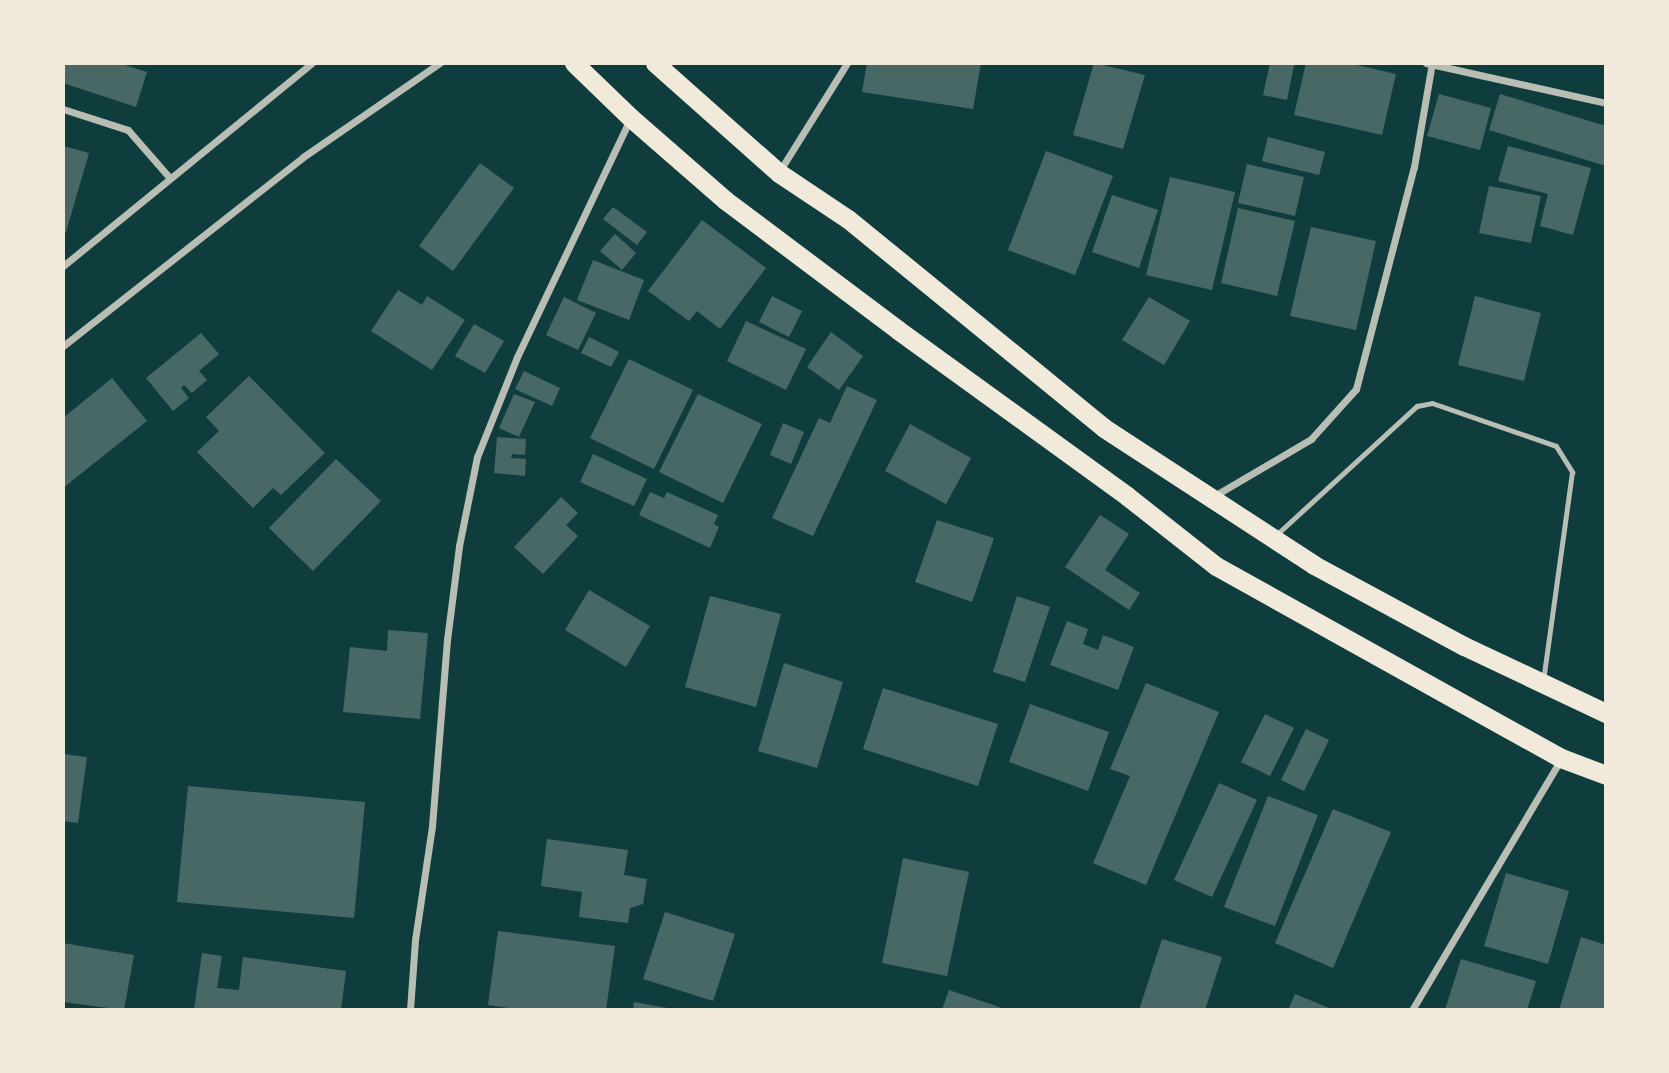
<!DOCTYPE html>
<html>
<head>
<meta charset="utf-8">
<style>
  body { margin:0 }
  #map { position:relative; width:1669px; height:1073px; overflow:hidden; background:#0f3d3e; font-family:"Archivo Narrow",sans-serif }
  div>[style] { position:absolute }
  .building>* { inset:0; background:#486865 }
  .service>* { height:5px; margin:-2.5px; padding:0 2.5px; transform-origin:2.5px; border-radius:2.5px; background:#b8beb3 }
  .minor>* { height:7px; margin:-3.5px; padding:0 3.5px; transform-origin:3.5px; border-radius:3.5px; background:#b8beb3 }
  .trunk>* { height:19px; margin:-9.5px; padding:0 9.5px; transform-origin:9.5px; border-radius:9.5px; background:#f1e9da }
  span { translate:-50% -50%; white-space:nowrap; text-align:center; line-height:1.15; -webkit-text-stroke:5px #f1e9da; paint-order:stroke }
  .frame { position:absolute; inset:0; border:65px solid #f1e9da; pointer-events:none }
</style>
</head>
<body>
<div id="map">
  <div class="building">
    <div style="clip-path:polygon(63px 63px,118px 63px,147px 72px,136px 107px,63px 83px)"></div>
    <div style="clip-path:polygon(867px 63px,981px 63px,973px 109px,862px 92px)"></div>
    <div style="clip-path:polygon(1094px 63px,1145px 75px,1123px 149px,1073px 135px)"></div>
    <div style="clip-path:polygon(1270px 63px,1294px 65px,1287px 100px,1263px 95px)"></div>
    <div style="clip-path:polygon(1306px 63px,1348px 63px,1396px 74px,1382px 135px,1294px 115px)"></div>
    <div style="clip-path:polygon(1439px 94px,1491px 108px,1480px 150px,1427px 136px)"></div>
    <div style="clip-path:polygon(1500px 94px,1606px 126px,1606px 166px,1489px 130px)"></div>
    <div style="clip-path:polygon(1268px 137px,1325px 152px,1319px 175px,1262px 161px)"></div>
    <div style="clip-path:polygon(63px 146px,89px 153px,66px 232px,63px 231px)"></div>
    <div style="clip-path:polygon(1508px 146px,1591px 168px,1573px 235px,1540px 226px,1548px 194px,1498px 181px)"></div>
    <div style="clip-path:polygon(1046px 151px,1113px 176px,1075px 275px,1008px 250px)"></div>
    <div style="clip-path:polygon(480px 163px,514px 188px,453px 271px,419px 246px)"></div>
    <div style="clip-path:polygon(1247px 164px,1304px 177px,1295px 216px,1238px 203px)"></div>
    <div style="clip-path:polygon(1170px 177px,1235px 192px,1212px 290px,1146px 275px)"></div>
    <div style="clip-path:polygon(1489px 186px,1541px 196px,1531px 243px,1479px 233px)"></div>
    <div style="clip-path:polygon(1112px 195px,1158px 210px,1139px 268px,1092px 252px)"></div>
    <div style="clip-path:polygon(613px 207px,647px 232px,637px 245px,603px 219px)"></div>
    <div style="clip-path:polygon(1238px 208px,1295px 221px,1277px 296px,1221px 283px)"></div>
    <div style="clip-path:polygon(702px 220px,766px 268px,720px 329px,697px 311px,689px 321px,648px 291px)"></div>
    <div style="clip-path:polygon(1311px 227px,1376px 241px,1356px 330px,1290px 316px)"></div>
    <div style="clip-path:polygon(615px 234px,636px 253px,622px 270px,600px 251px)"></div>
    <div style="clip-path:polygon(593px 260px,644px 280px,629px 320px,577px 300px)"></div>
    <div style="clip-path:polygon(398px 290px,422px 305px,427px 296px,465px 320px,432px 370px,371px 331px)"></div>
    <div style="clip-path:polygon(772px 296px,802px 311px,789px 337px,759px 322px)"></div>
    <div style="clip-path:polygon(1475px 296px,1541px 313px,1524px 381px,1458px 365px)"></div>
    <div style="clip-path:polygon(564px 297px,596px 313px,578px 350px,546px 335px)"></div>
    <div style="clip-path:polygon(1149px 297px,1190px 321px,1164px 365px,1122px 340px)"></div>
    <div style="clip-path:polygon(746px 321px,806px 349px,786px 390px,727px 361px)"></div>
    <div style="clip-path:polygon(474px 324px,504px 341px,485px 373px,455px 356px)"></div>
    <div style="clip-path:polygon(831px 332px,863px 356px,839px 390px,807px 367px)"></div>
    <div style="clip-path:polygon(201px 333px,219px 354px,199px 371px,207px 380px,192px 393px,184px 385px,181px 388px,189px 398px,173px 411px,146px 378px)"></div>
    <div style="clip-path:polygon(589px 337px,619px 352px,611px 367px,581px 353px)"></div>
    <div style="clip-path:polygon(629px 359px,693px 390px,654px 469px,590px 438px)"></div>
    <div style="clip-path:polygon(524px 371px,560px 388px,552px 406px,515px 389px)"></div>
    <div style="clip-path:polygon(249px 376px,325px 453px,281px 495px,273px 488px,253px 508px,197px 452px,219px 431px,206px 417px)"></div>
    <div style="clip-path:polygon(112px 378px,147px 421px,63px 488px,63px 418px)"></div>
    <div style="clip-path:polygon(847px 386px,877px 400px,813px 536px,772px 518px,819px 418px,830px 423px)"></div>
    <div style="clip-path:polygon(514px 394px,535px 402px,519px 437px,499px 428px)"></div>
    <div style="clip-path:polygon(698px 394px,762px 424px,723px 503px,659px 472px)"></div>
    <div style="clip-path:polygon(783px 423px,804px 432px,791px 464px,770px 455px)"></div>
    <div style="clip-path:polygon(910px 424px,971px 458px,946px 504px,885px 471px)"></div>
    <div style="clip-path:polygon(497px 437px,526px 439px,525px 455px,512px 454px,511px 458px,526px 459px,525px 476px,494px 473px)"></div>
    <div style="clip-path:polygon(593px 454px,647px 479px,634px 506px,580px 482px)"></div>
    <div style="clip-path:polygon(336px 459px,381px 501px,313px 571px,269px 528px)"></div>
    <div style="clip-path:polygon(650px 492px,664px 498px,667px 492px,718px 515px,714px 524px,719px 527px,710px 548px,639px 515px)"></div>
    <div style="clip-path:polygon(561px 497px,578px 513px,566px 525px,578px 536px,543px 574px,514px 547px)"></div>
    <div style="clip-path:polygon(1100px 515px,1129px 534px,1105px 570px,1140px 593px,1129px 610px,1065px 567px)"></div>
    <div style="clip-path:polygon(937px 520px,994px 538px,972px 602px,915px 582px)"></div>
    <div style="clip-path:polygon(589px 590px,650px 626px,626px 667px,565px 630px)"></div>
    <div style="clip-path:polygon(710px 596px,781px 614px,756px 707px,685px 687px)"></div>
    <div style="clip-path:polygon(1017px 596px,1050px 607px,1025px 682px,993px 672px)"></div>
    <div style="clip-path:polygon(1067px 621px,1088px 629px,1083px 644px,1098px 650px,1103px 635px,1134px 647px,1118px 690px,1050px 665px)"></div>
    <div style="clip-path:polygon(388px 630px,428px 633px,420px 719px,343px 712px,350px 647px,387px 651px)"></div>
    <div style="clip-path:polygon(784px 663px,843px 682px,817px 768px,758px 751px)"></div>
    <div style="clip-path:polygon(1146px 683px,1219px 712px,1146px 885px,1093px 863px,1130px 776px,1110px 769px)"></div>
    <div style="clip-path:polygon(883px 688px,998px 724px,978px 786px,863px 749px)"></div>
    <div style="clip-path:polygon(1030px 704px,1109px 732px,1088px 791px,1009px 762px)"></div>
    <div style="clip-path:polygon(1265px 714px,1294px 728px,1270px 776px,1241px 762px)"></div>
    <div style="clip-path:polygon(1306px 729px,1329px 740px,1304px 791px,1281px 780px)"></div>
    <div style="clip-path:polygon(63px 754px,87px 757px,78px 823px,63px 821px)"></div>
    <div style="clip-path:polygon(1219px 783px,1257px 800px,1212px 897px,1174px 880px)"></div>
    <div style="clip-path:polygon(188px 786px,365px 802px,354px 918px,177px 902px)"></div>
    <div style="clip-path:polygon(1268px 796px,1318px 815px,1275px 926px,1224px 907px)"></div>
    <div style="clip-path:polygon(1333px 809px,1391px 832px,1333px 968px,1275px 943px)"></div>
    <div style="clip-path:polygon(547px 839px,628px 850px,624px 875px,647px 879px,643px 904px,630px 908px,628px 923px,579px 917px,582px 892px,541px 886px)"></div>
    <div style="clip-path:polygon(903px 858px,969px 872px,947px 976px,882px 963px)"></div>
    <div style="clip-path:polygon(1506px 873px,1569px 891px,1548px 964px,1484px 946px)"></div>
    <div style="clip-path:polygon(665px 912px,735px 934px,713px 1001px,643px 979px)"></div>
    <div style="clip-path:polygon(498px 931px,615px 946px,606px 1010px,522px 1010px,488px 1005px)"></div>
    <div style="clip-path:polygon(1581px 937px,1606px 945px,1606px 1010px,1559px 1010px)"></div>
    <div style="clip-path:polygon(1162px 939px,1222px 957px,1205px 1010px,1139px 1010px)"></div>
    <div style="clip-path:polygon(63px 943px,134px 955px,124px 1010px,63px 1002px)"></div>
    <div style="clip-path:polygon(202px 953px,222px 956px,217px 988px,239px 990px,243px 957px,346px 971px,341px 1010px,194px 1010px)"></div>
    <div style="clip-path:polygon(1461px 959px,1536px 981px,1527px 1010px,1445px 1010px)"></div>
    <div style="clip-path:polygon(949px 990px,1008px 1010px,942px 1010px)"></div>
    <div style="clip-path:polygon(1295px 994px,1334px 1010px,1288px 1010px)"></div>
    <div style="clip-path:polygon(634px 1002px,673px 1009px,673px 1010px,633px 1010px)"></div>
  </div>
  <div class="service">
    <div style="left:1276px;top:535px;width:191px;rotate:-42.5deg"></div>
    <div style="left:1417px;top:406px;width:15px;rotate:-11deg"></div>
    <div style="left:1432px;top:403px;width:131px;rotate:19.1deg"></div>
    <div style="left:1556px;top:446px;width:31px;rotate:58deg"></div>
    <div style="left:1572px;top:472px;width:210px;rotate:97.9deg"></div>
  </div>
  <div class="minor">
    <div style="left:1426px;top:63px;width:184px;rotate:12.5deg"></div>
    <div style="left:63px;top:109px;width:68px;rotate:17.9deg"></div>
    <div style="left:128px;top:130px;width:62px;rotate:48.9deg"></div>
    <div style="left:779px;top:172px;width:128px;rotate:-58deg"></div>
    <div style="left:63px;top:266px;width:321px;rotate:-39.2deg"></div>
    <div style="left:63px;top:346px;width:305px;rotate:-38.2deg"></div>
    <div style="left:303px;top:157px;width:166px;rotate:-34.5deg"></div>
    <div style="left:1214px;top:496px;width:113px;rotate:-30.4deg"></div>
    <div style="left:1311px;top:439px;width:67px;rotate:-48deg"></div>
    <div style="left:1356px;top:389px;width:229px;rotate:-75.4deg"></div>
    <div style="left:1414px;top:167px;width:106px;rotate:-80.2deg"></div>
    <div style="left:410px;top:1010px;width:70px;rotate:-85.9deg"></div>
    <div style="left:415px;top:940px;width:115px;rotate:-81.5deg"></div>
    <div style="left:432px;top:826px;width:187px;rotate:-85.4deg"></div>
    <div style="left:447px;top:640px;width:95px;rotate:-82.7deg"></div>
    <div style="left:459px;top:546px;width:91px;rotate:-78.6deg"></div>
    <div style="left:477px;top:457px;width:108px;rotate:-68.2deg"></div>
    <div style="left:517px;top:357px;width:263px;rotate:-64.6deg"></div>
    <div style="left:1412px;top:1010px;width:292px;rotate:-59.3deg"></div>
  </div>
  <div class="trunk">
    <div style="left:574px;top:63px;width:79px;rotate:44deg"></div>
    <div style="left:631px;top:118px;width:125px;rotate:41.1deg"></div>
    <div style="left:725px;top:200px;width:216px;rotate:36.9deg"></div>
    <div style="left:898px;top:330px;width:283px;rotate:35.9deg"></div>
    <div style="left:1127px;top:496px;width:113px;rotate:38.2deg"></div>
    <div style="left:1216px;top:566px;width:395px;rotate:29.1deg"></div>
    <div style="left:1561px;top:758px;width:48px;rotate:20.7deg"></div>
    <div style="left:655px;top:63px;width:166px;rotate:41.6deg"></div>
    <div style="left:779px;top:173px;width:83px;rotate:33.7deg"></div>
    <div style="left:848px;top:219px;width:330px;rotate:39.2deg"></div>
    <div style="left:1104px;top:428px;width:251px;rotate:33.1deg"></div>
    <div style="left:1314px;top:565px;width:170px;rotate:28.4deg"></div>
    <div style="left:1464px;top:646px;width:157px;rotate:25.3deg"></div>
  </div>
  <div class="frame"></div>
</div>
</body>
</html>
